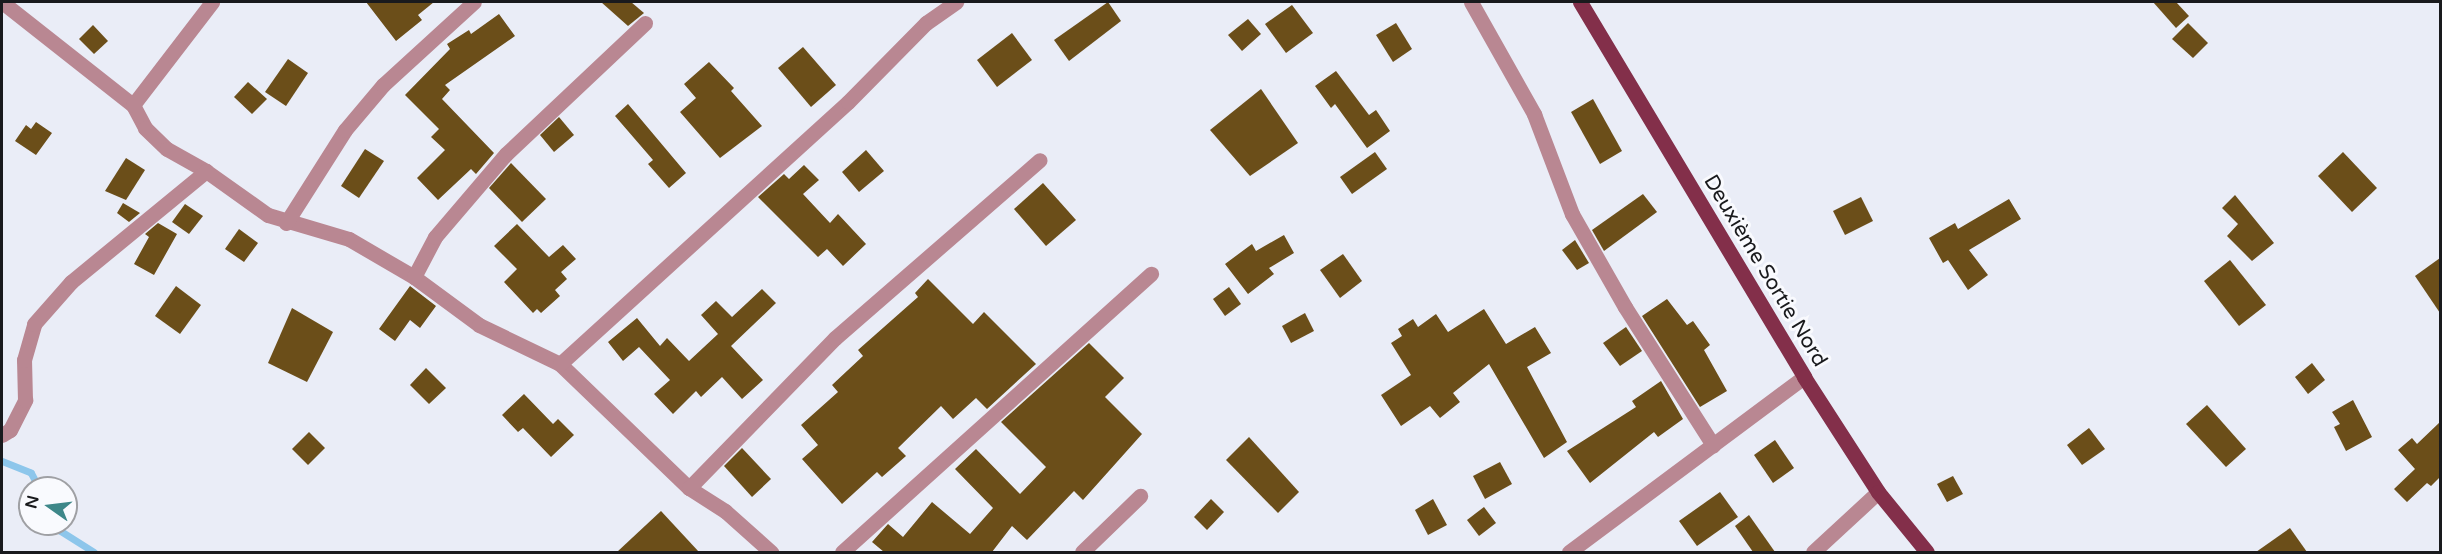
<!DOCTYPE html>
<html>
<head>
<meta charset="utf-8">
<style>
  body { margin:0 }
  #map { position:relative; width:2442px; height:554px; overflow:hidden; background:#eaedf7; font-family:"Varela Round",sans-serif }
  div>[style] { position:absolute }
  .stream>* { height:7px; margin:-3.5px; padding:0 3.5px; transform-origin:3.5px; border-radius:3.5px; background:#8dc6eb }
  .building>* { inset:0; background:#6b4e19 }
  .minor>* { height:15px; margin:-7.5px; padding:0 7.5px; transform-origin:7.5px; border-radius:7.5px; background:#b98792 }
  .major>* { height:15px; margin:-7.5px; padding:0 7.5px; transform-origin:7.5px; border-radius:7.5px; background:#832f4a }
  span { translate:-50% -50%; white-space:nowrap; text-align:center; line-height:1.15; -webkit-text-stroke:6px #f9fafe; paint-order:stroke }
  .street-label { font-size:21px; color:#191a1d }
  .frame { position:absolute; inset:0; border:3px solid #191a1d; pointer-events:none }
  .north { position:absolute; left:18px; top:476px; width:60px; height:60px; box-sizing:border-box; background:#f9fafe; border:2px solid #9fa0a4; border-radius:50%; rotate:284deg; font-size:16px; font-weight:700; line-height:24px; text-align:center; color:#191a1d }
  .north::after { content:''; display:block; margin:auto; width:21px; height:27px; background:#3e8789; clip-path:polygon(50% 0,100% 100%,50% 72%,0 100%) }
</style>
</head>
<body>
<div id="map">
  <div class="stream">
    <div style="left:2px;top:461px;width:31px;rotate:22deg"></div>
    <div style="left:31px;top:473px;width:17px;rotate:62deg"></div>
    <div style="left:56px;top:524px;width:7px;rotate:63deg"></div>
    <div style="left:59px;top:530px;width:41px;rotate:32.2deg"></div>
  </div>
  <div class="building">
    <div style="clip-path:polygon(366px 2px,434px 2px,418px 15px,422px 20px,396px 41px)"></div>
    <div style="clip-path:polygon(601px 2px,631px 2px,644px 13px,628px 26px)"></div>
    <div style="clip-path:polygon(1108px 2px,1121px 21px,1069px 61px,1054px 40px)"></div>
    <div style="clip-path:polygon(2153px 2px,2176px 2px,2189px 16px,2176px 28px)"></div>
    <div style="clip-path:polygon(1292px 5px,1313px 33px,1286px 53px,1265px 24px)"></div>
    <div style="clip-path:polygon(499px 14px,515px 36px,445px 85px,450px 90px,442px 99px,494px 153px,476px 174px,471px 169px,438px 200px,417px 178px,445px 150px,431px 137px,439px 129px,405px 95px,450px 49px,447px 44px,469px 30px,471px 34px)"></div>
    <div style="clip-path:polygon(1248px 19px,1261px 34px,1242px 51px,1228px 35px)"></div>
    <div style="clip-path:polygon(1396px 23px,1412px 49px,1393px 62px,1376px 35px)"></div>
    <div style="clip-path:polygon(2188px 23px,2208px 43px,2193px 58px,2172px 39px)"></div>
    <div style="clip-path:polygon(93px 25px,108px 41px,94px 54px,79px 39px)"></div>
    <div style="clip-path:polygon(1012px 33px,1032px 60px,997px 87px,977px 60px)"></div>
    <div style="clip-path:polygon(803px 47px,836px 85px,811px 107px,778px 68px)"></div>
    <div style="clip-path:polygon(288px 59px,308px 73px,286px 106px,265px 92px)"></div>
    <div style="clip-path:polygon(709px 62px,734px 88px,731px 91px,762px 126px,720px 158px,680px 112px,696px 98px,684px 84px)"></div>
    <div style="clip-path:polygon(1336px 71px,1369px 115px,1376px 110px,1390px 131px,1367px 148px,1335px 104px,1331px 108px,1315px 86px)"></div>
    <div style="clip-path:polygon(248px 82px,267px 99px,252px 114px,234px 97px)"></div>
    <div style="clip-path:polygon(1261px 89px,1298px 143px,1250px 176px,1210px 130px)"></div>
    <div style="clip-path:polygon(1593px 99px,1622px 151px,1600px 164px,1571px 112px)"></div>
    <div style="clip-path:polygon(628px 104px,686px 173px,669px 188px,648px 164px,653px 160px,615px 116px)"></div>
    <div style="clip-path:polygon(559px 117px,574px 135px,554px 152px,540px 135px)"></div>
    <div style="clip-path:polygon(36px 122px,52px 133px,36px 155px,15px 141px,26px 125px,31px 129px)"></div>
    <div style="clip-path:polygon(365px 149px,384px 161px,359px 198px,341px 186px)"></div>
    <div style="clip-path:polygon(866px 150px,884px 171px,859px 192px,842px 172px)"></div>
    <div style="clip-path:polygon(1375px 152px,1387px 169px,1352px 194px,1340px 177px)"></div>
    <div style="clip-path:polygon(2343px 152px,2377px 188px,2352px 212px,2318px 176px)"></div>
    <div style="clip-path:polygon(126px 158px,145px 170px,126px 200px,105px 191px)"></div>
    <div style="clip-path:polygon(511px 163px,546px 199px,522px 222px,489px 188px)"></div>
    <div style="clip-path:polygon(804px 165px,819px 180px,803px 194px,830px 223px,838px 214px,866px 244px,843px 266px,827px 249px,818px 257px,758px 197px,784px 174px,789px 179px)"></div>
    <div style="clip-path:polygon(1043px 183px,1076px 220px,1046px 246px,1014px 209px)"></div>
    <div style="clip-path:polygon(1643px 194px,1657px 212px,1604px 251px,1592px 230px)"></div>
    <div style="clip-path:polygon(2235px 195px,2274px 243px,2252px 261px,2227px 236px,2238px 224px,2222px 208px)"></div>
    <div style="clip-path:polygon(1861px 197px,1873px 221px,1845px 235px,1833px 211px)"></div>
    <div style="clip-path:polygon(2009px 199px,2021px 219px,1969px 250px,1988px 275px,1968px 290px,1948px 260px,1943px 263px,1929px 238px,1955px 223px,1958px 229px)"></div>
    <div style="clip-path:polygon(123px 203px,140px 213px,129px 222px,117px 213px)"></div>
    <div style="clip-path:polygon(185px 204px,203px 216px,189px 234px,172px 222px)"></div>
    <div style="clip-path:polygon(158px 223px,177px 234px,154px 275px,134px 264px,149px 237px,145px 234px)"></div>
    <div style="clip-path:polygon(517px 224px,549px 257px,563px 245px,576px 259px,561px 272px,567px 279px,555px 290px,560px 296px,541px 313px,537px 309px,533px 313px,504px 282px,517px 269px,494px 246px)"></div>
    <div style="clip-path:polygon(239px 229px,258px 243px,244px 262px,225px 249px)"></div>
    <div style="clip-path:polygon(1284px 235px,1294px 253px,1269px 268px,1274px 274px,1248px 294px,1225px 264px,1252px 244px,1256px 251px)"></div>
    <div style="clip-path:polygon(1575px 240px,1589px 263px,1577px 270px,1562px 250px)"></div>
    <div style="clip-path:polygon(1343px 254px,1362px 281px,1340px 298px,1320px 270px)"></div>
    <div style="clip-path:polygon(2440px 258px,2440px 313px,2415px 276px)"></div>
    <div style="clip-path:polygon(2230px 260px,2266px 305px,2239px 326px,2204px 281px)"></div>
    <div style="clip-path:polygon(928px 279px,973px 324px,984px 312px,1036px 364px,987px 409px,976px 398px,953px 419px,941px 406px,898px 448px,906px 456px,882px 477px,877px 472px,842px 504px,802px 459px,818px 445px,801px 425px,838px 392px,832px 385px,863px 356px,858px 350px,918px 297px,915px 293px)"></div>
    <div style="clip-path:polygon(176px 286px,201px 305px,180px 334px,155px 316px)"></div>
    <div style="clip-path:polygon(410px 286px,436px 306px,420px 328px,410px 320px,395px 341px,379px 329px)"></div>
    <div style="clip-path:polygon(1229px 287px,1241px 304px,1225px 316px,1213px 299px)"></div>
    <div style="clip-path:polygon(762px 289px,776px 303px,731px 346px,763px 380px,742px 399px,722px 377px,701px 397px,696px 391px,673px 414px,654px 394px,670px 380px,639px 347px,623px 361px,608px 342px,637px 318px,660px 346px,667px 338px,689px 361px,718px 334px,701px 315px,716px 301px,732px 317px)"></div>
    <div style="clip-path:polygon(1667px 299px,1687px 325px,1693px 321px,1710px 345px,1704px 350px,1727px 391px,1700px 407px,1642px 316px)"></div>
    <div style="clip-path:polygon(292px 308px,333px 332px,307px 382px,268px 363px)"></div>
    <div style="clip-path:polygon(1484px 309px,1506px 344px,1535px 327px,1551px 353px,1527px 367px,1567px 442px,1544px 458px,1489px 364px,1453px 393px,1460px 402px,1440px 418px,1430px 406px,1401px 426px,1381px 395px,1411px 375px,1391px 343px,1402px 336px,1398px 329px,1413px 319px,1418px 327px,1436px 314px,1448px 332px)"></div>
    <div style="clip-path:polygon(1305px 313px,1314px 331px,1291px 343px,1282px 326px)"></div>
    <div style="clip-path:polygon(1626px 327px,1642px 351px,1620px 366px,1603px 343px)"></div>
    <div style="clip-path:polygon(1089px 343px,1124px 378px,1105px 397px,1142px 434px,1083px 500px,1074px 491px,1027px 540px,1012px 526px,992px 552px,884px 552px,872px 542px,888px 524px,903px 537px,932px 502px,970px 534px,993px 508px,955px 469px,976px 449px,1020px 494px,1046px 467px,1001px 422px)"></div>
    <div style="clip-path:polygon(2312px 363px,2325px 380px,2308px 394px,2295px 377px)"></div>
    <div style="clip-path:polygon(426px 368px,446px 388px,429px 404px,410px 385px)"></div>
    <div style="clip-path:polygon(1661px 381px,1683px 419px,1658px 437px,1654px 432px,1590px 483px,1567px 451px,1636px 407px,1632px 401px)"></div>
    <div style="clip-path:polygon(524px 394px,553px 424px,558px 419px,574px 435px,551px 457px,523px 428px,518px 432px,502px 415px)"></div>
    <div style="clip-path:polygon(2353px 400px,2372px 437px,2346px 451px,2334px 427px,2340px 424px,2332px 412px)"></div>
    <div style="clip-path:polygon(2207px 405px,2246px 449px,2226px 467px,2186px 424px)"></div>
    <div style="clip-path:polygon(2440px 422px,2440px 477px,2431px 486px,2427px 483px,2407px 502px,2394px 489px,2415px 469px,2398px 450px,2412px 438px,2417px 444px)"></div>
    <div style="clip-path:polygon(2089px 428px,2105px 449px,2082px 465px,2067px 445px)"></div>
    <div style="clip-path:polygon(309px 432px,325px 448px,308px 465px,292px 449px)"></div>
    <div style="clip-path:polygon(1249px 437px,1299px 492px,1278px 513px,1226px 460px)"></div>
    <div style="clip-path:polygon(1775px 440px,1794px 468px,1773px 483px,1754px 455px)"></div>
    <div style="clip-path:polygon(742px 448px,771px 479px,752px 497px,724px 466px)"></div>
    <div style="clip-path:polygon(1500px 462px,1512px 484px,1485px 499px,1473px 476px)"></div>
    <div style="clip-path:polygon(1953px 476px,1963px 494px,1947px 502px,1937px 484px)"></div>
    <div style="clip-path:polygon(1720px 492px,1738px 517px,1697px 546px,1679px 521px)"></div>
    <div style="clip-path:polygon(1211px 499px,1224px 512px,1207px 530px,1194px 517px)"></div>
    <div style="clip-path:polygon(1433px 499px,1447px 525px,1428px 535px,1415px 510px)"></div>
    <div style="clip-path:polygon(1484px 507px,1496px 523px,1479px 536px,1467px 520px)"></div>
    <div style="clip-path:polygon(661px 511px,699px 552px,617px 552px)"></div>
    <div style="clip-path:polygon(1749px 515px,1775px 552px,1753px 552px,1735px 526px)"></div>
    <div style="clip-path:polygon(2290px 528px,2307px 552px,2256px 552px)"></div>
  </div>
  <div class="minor">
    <div style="left:2px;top:2px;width:167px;rotate:38.2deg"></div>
    <div style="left:133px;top:105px;width:26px;rotate:62deg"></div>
    <div style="left:145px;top:128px;width:30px;rotate:44deg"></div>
    <div style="left:167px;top:149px;width:45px;rotate:29.4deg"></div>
    <div style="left:206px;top:171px;width:76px;rotate:35.4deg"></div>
    <div style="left:268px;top:215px;width:84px;rotate:16.5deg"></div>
    <div style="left:349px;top:239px;width:75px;rotate:30.3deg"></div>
    <div style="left:414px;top:277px;width:81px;rotate:36.4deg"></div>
    <div style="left:479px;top:325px;width:90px;rotate:25.7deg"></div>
    <div style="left:560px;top:364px;width:179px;rotate:43.9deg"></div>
    <div style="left:689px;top:488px;width:43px;rotate:32.6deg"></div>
    <div style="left:725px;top:511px;width:62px;rotate:41.7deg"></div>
    <div style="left:1471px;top:2px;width:129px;rotate:60.6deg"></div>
    <div style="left:1534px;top:114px;width:107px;rotate:69.2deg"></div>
    <div style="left:1572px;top:214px;width:107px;rotate:60.3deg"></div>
    <div style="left:1625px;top:307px;width:164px;rotate:57.5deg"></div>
    <div style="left:133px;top:105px;width:130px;rotate:-52.5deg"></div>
    <div style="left:286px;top:223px;width:110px;rotate:-57.6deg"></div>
    <div style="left:345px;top:130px;width:59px;rotate:-49.8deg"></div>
    <div style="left:383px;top:85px;width:123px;rotate:-42.4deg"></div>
    <div style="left:414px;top:277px;width:45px;rotate:-62.3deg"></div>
    <div style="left:435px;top:237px;width:109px;rotate:-49.5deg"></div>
    <div style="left:506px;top:154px;width:191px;rotate:-43.3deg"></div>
    <div style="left:560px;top:364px;width:389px;rotate:-42.3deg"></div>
    <div style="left:848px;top:102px;width:111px;rotate:-45.4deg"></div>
    <div style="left:926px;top:23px;width:37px;rotate:-35deg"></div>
    <div style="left:2px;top:435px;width:9px;rotate:-32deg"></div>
    <div style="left:10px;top:430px;width:34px;rotate:-63deg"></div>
    <div style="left:25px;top:400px;width:40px;rotate:-91.4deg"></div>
    <div style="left:24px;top:360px;width:37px;rotate:-74deg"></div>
    <div style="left:34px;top:324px;width:56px;rotate:-48.6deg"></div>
    <div style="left:71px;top:282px;width:175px;rotate:-39.4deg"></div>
    <div style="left:689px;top:488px;width:209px;rotate:-45.8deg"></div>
    <div style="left:835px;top:338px;width:271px;rotate:-41deg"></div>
    <div style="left:842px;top:552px;width:416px;rotate:-42deg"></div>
    <div style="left:1082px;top:552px;width:81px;rotate:-44deg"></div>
    <div style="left:1569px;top:552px;width:293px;rotate:-36.7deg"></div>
    <div style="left:1813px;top:552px;width:88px;rotate:-42.7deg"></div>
  </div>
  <div class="major">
    <div style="left:1580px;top:2px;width:437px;rotate:59.1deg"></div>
    <div style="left:1804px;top:377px;width:137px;rotate:57.2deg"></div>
    <div style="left:1878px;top:492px;width:77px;rotate:50.8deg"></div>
  </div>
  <div class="street-label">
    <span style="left:1765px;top:271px;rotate:59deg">Deuxième Sortie Nord</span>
  </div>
  <div class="frame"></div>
  <div class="north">N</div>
</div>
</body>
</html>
